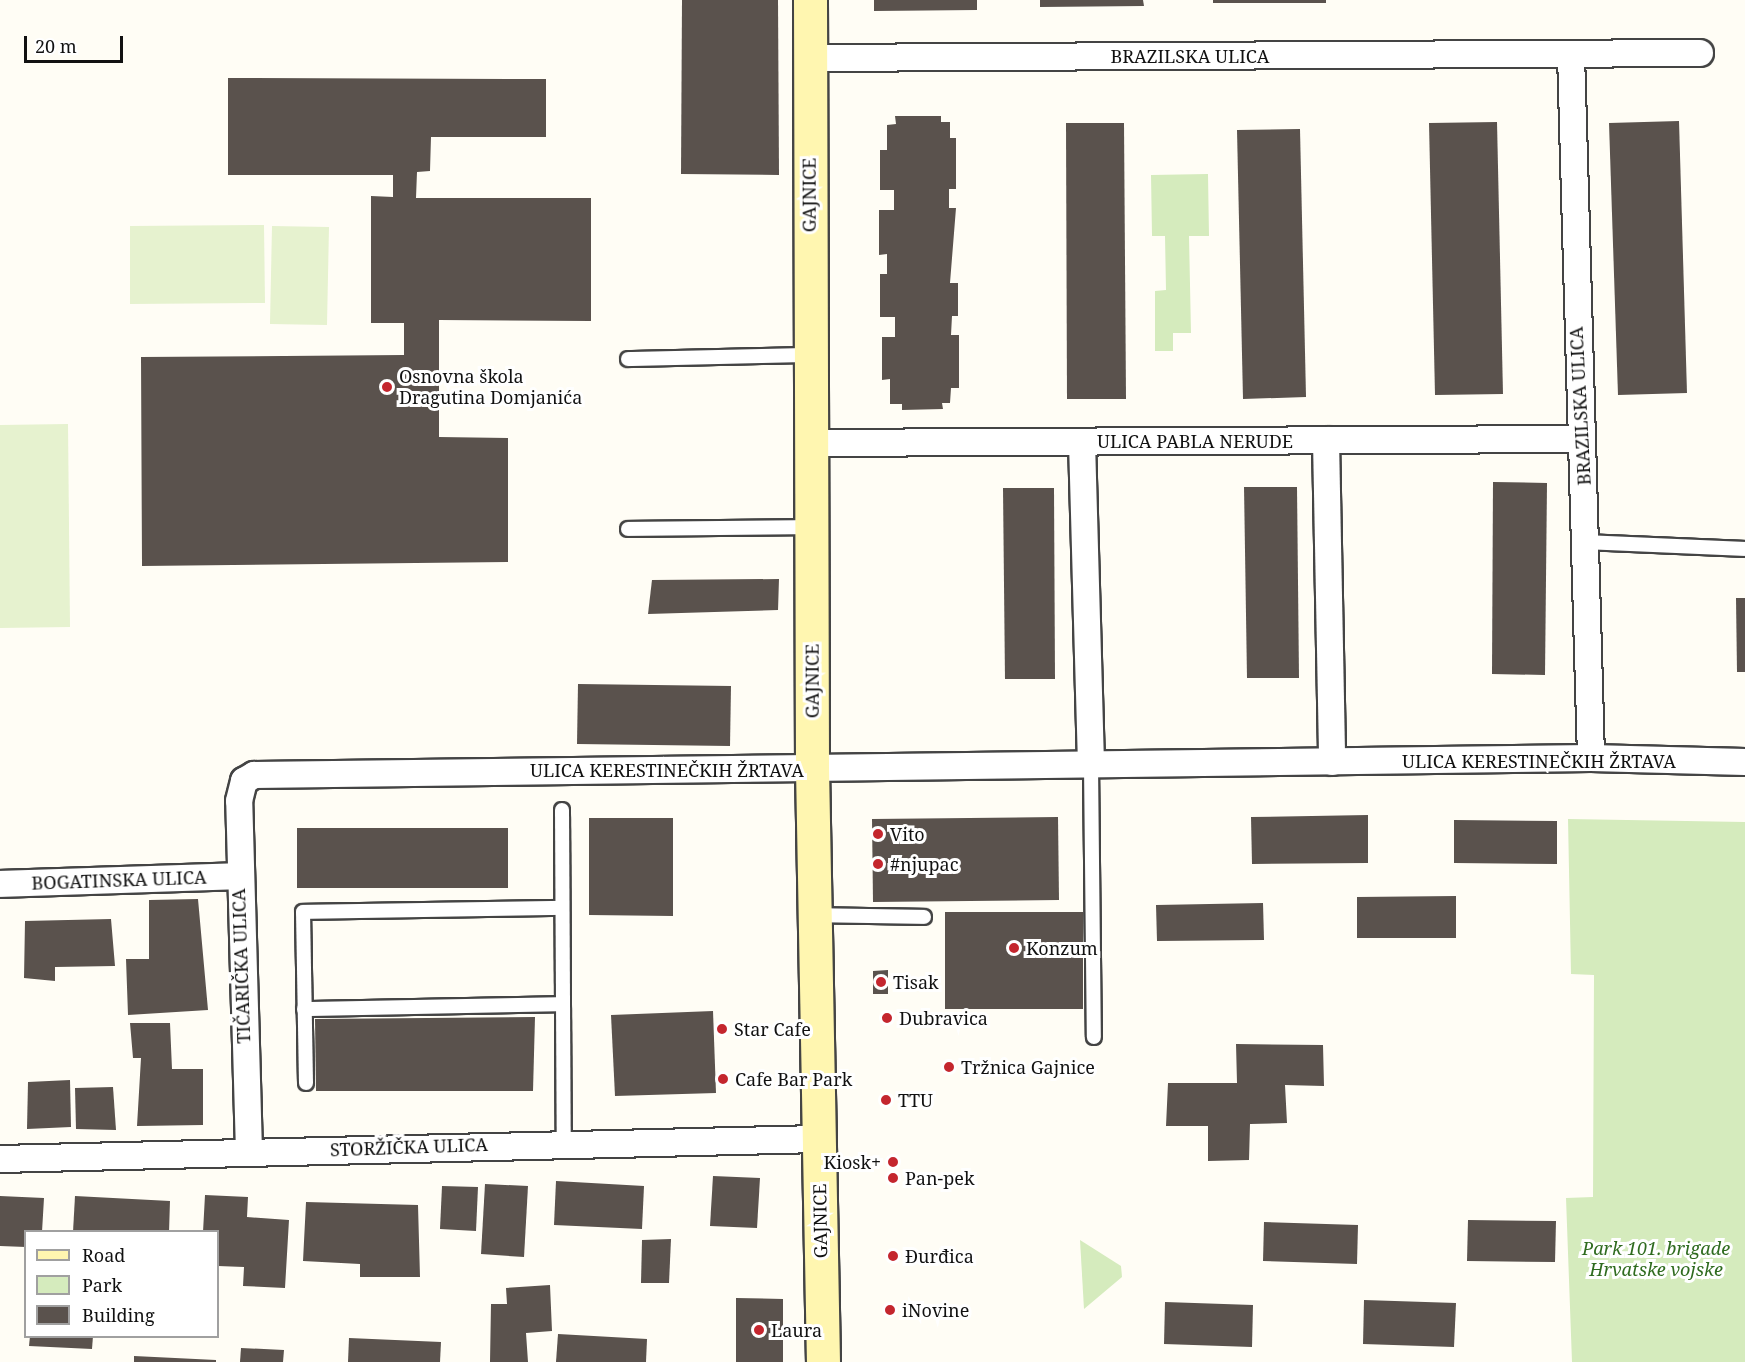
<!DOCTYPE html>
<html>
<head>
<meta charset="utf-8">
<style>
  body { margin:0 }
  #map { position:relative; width:1745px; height:1362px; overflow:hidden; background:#fffdf5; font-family:"Noto Serif",serif }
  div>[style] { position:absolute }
  .green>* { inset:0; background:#d5ebbd }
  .pitch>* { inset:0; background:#e6f2cf }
  .building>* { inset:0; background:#5a524d }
  .roads { filter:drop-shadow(2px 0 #444) drop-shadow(-2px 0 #444) drop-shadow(0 2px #444) drop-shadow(0 -2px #444) }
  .lane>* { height:14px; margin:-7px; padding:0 7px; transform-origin:7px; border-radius:7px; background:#fff }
  .street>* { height:26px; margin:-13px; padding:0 13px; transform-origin:13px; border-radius:13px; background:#fff }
  .secondary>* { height:33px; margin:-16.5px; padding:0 16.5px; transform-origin:16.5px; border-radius:16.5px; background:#fff6b0 }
  .dots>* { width:16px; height:16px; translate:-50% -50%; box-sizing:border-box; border:3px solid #fff; border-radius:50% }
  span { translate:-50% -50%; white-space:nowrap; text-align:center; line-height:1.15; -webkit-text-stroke:6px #fff; paint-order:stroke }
  .street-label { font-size:18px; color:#111 }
  .poi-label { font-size:18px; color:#111 }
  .left { translate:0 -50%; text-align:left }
  .right { translate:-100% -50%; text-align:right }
  .park-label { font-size:18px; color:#2f6b1f; font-style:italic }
  .legend { position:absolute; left:24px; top:1230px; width:195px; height:108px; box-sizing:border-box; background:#fff; border:2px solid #a0a0a0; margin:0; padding:8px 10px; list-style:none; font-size:18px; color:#111 }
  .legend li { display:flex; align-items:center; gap:12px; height:30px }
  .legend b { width:30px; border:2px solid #a0a0a0 }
  .scale { position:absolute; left:24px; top:36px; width:99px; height:27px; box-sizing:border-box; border:3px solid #111; border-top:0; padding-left:8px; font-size:18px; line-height:21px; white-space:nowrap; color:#111; -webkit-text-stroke:4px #fff; paint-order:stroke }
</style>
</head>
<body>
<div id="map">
  <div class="green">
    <div style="clip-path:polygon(1208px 174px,1209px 236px,1189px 236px,1191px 333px,1173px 333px,1173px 351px,1155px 351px,1155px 291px,1166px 290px,1165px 236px,1152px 236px,1151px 175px)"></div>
    <div style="clip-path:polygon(1568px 819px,1745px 822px,1745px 1362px,1572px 1362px,1566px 1198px,1593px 1197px,1594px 975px,1571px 974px)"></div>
    <div style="clip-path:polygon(1080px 1240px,1121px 1266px,1122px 1277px,1084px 1309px)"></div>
  </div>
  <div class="pitch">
    <div style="clip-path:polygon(264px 225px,265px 303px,130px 304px,130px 226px)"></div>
    <div style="clip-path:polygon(272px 226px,329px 227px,327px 325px,270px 324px)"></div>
    <div style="clip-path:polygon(68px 424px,70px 627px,0 628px,0 425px)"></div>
  </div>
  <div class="building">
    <div style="clip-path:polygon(682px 0,778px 0,779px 175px,681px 174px)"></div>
    <div style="clip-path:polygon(874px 0,977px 0,977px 10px,874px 11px)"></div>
    <div style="clip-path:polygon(1040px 0,1143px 0,1144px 6px,1040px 7px)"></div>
    <div style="clip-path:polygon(1213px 0,1326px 0,1326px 3px,1213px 3px)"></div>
    <div style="clip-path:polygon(228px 78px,546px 79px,546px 137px,431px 137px,430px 171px,417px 172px,416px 198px,591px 198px,591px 321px,439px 320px,439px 437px,508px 438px,508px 562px,142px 566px,141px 357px,404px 355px,404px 323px,371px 323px,371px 196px,393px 197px,393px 175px,228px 175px)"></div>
    <div style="clip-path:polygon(895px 116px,941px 116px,941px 122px,950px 122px,950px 138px,956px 138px,956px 189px,949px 189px,949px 208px,956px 208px,950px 283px,958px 283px,958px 316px,952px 316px,951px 335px,959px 335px,959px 388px,951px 388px,950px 403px,942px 403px,943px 409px,902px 410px,902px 404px,890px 404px,890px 379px,882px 380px,882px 337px,895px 337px,895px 317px,880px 317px,880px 274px,887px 274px,887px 254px,879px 255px,879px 210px,894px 210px,894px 190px,880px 190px,880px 150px,887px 150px,887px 125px,896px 124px)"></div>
    <div style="clip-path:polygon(1679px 121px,1687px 393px,1618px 395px,1609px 123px)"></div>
    <div style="clip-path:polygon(1497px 122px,1503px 394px,1435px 395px,1429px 123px)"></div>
    <div style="clip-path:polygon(1066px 123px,1124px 123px,1126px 399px,1067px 399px)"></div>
    <div style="clip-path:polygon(1300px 129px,1306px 397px,1243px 399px,1237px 130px)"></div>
    <div style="clip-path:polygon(1493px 482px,1547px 483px,1545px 675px,1492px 674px)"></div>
    <div style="clip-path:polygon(1244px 487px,1297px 487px,1299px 678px,1247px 678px)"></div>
    <div style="clip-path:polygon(1003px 488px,1054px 488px,1055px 679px,1005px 679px)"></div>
    <div style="clip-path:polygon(779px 579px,778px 610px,648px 614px,652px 580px)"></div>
    <div style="clip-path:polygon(1736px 598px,1745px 598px,1745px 672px,1737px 672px)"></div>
    <div style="clip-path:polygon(578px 684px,731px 686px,730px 746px,577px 744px)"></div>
    <div style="clip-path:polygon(1368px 815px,1368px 863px,1252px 864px,1251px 817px)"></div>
    <div style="clip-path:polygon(1058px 817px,1059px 900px,873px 902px,872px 819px)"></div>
    <div style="clip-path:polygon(589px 818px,673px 818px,673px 916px,589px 915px)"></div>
    <div style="clip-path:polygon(1454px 820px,1557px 821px,1557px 864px,1454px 863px)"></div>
    <div style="clip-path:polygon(297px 828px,508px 828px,508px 888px,297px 888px)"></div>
    <div style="clip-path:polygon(1456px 896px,1456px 938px,1357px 938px,1357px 897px)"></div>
    <div style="clip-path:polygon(198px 899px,208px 1010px,128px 1015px,126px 959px,149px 959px,149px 900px)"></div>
    <div style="clip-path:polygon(1263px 903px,1264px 940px,1157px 941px,1156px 905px)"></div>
    <div style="clip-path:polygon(945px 912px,1083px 912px,1083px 1009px,945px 1009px)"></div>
    <div style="clip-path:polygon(111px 919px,115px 966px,55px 967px,55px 981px,24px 978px,25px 921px)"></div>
    <div style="clip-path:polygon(888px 970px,888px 994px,873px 994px,873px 971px)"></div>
    <div style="clip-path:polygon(713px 1011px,716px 1093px,615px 1096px,611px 1015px)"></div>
    <div style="clip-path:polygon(535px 1017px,533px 1091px,316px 1091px,315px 1019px)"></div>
    <div style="clip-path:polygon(130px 1023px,170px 1023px,172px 1069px,203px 1069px,203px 1125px,137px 1126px,141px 1058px,133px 1058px)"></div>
    <div style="clip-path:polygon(1236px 1044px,1323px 1045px,1324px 1086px,1285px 1085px,1287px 1123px,1250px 1124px,1249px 1160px,1208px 1161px,1208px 1126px,1166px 1126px,1168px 1083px,1237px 1083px)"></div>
    <div style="clip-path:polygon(70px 1080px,71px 1127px,27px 1129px,28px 1082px)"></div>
    <div style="clip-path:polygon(113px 1087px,116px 1130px,76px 1129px,75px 1088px)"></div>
    <div style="clip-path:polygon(713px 1176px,760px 1178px,757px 1228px,710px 1226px)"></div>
    <div style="clip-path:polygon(556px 1181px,644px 1186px,642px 1229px,554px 1225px)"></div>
    <div style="clip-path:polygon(485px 1184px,528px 1186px,524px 1257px,481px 1254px)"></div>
    <div style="clip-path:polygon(442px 1186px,478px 1187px,476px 1231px,440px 1229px)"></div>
    <div style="clip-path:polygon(205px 1195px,248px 1197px,247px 1217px,289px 1220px,285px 1288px,243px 1286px,244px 1267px,218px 1266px,218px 1232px,203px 1232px)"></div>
    <div style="clip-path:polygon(0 1196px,44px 1198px,42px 1232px,26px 1232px,26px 1247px,0 1246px)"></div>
    <div style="clip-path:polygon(75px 1196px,170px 1201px,169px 1232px,73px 1232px)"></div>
    <div style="clip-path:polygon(306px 1202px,418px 1205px,420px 1277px,360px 1277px,360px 1264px,303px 1261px)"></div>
    <div style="clip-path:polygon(1468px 1220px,1556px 1221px,1555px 1262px,1467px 1261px)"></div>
    <div style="clip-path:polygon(1264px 1222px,1358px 1225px,1357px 1264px,1263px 1261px)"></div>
    <div style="clip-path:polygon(671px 1239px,669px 1283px,641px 1283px,642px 1240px)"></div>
    <div style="clip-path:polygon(550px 1285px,552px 1331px,526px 1333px,528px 1362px,490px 1362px,491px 1304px,507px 1304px,506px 1288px)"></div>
    <div style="clip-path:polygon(736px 1298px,783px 1299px,783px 1362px,736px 1362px)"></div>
    <div style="clip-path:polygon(1364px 1300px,1456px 1303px,1454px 1347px,1363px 1344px)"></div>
    <div style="clip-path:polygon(1165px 1302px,1253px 1305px,1252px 1347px,1164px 1344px)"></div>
    <div style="clip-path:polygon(558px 1334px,647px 1339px,646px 1362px,556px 1362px)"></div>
    <div style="clip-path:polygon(30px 1336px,93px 1336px,92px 1349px,29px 1346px)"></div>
    <div style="clip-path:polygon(349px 1338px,441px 1342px,440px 1362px,348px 1362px)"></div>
    <div style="clip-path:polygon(241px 1348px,284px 1350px,283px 1362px,240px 1362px)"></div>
    <div style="clip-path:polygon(134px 1356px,216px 1360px,216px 1362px,134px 1362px)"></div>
  </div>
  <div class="roads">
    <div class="lane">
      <div style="left:628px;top:359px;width:181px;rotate:-1.3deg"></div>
      <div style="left:628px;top:529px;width:183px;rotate:-0.6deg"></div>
      <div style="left:1585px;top:542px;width:160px;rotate:2.5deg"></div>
      <div style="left:1091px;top:765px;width:272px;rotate:89.4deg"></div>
      <div style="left:562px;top:810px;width:332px;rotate:89.7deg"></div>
      <div style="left:814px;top:915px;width:110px;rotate:1deg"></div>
      <div style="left:304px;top:1009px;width:259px;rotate:-1.1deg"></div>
      <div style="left:306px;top:1083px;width:171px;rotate:-91deg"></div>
      <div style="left:303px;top:912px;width:257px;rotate:-0.9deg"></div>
    </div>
    <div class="street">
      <div style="left:1571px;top:54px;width:704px;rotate:88.37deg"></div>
      <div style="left:809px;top:58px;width:891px;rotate:-0.32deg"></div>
      <div style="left:1326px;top:440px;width:322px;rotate:88.9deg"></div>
      <div style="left:1082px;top:442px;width:323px;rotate:88.4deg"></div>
      <div style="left:811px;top:443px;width:769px;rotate:-0.3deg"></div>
      <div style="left:0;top:884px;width:238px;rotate:-1.9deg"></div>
      <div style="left:249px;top:1152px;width:351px;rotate:-91.6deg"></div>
      <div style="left:239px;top:801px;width:21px;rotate:-76deg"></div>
      <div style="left:244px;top:781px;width:12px;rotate:-31deg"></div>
      <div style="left:254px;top:775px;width:1337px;rotate:-0.73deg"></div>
      <div style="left:1591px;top:758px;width:154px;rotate:1.5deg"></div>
      <div style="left:0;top:1159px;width:818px;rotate:-1.4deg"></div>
    </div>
    <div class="secondary">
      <div style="left:810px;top:0;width:768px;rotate:89.85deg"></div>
      <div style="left:812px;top:768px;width:594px;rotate:88.94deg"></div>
    </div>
  </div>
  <div class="dots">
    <div style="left:387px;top:387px;background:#c4262e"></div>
    <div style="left:878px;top:834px;background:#c4262e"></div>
    <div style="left:878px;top:864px;background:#c4262e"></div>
    <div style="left:1014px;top:948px;background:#c4262e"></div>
    <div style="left:881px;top:982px;background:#c4262e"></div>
    <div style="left:887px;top:1018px;background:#c4262e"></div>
    <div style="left:722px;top:1029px;background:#c4262e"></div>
    <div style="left:949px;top:1067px;background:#c4262e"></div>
    <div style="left:723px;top:1079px;background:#c4262e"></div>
    <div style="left:886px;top:1100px;background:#c4262e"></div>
    <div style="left:893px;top:1162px;background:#c4262e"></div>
    <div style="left:893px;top:1178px;background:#c4262e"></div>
    <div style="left:893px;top:1256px;background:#c4262e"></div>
    <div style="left:890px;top:1310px;background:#c4262e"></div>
    <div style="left:759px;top:1330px;background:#c4262e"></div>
  </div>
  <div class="street-label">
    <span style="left:1190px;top:56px">BRAZILSKA ULICA</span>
    <span style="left:809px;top:195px;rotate:-90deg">GAJNICE</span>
    <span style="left:1580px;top:406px;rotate:-93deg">BRAZILSKA ULICA</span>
    <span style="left:1195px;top:441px">ULICA PABLA NERUDE</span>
    <span style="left:812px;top:681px;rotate:-90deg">GAJNICE</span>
    <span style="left:1539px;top:761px">ULICA KERESTINEČKIH ŽRTAVA</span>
    <span style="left:667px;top:770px">ULICA KERESTINEČKIH ŽRTAVA</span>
    <span style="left:119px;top:880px;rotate:-2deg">BOGATINSKA ULICA</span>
    <span style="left:241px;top:966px;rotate:-92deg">TIČARIČKA ULICA</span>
    <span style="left:409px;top:1147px;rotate:-2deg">STORŽIČKA ULICA</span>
    <span style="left:820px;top:1221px;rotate:-91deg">GAJNICE</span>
  </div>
  <div class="poi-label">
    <span class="left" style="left:399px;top:387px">Osnovna škola<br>Dragutina Domjanića</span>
    <span class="left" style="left:890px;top:834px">Vito</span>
    <span class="left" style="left:890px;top:864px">#njupac</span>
    <span class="left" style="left:1026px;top:948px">Konzum</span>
    <span class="left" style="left:893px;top:982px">Tisak</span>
    <span class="left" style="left:899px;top:1018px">Dubravica</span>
    <span class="left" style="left:734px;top:1029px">Star Cafe</span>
    <span class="left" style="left:961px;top:1067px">Tržnica Gajnice</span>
    <span class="left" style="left:735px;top:1079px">Cafe Bar Park</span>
    <span class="left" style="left:898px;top:1100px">TTU</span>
    <span class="right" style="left:881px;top:1162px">Kiosk+</span>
    <span class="left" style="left:905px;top:1178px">Pan-pek</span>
    <span class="left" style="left:905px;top:1256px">Đurđica</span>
    <span class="left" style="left:902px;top:1310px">iNovine</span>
    <span class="left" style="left:771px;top:1330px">Laura</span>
  </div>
  <div class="park-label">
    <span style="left:1656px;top:1259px">Park 101. brigade<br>Hrvatske vojske</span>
  </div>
  <ul class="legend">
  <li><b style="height:8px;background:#fff6b0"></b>Road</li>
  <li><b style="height:16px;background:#d5ebbd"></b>Park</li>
  <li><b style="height:16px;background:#5a524d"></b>Building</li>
  </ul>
  <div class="scale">20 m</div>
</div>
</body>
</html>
